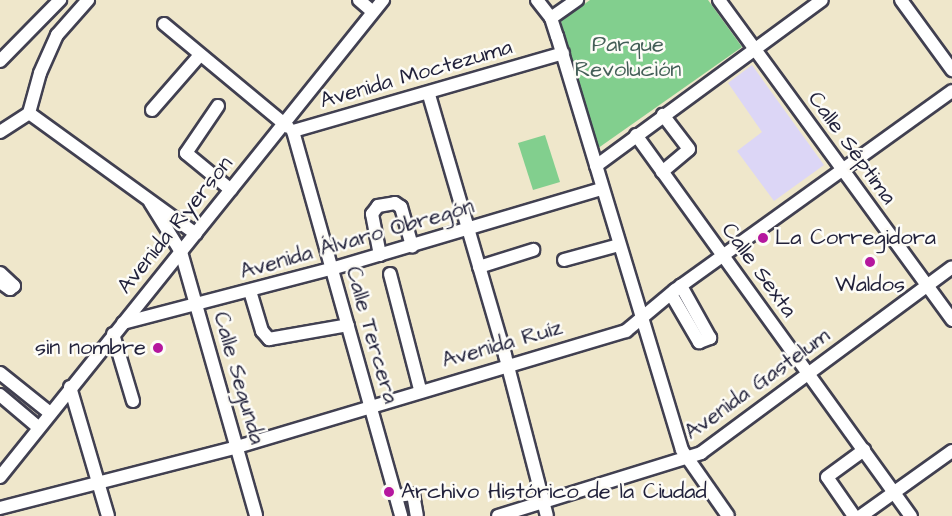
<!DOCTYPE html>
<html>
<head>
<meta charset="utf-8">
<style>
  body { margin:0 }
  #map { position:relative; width:952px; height:516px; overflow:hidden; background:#efe7cb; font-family:"Architects Daughter",sans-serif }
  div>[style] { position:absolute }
  .built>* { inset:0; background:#dcd6f6 }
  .green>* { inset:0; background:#82cf8e }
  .roads { filter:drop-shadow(2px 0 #414051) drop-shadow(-2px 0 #414051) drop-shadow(0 2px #414051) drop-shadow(0 -2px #414051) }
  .minor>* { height:12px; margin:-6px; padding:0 6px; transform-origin:6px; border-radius:6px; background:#fff }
  .dots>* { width:16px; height:16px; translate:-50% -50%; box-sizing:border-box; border:3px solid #fdfcf7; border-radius:50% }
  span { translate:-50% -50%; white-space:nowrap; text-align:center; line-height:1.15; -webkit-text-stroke:5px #fdfcf7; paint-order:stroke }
  .park-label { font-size:22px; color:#445f58 }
  .street-label { font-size:22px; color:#22223b }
  .poi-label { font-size:22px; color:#22223b }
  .left { translate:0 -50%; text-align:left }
  .right { translate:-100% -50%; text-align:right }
</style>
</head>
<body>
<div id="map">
  <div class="built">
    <div style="clip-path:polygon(752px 65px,824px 165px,774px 201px,737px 151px,762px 132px,728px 83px)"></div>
  </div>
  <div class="green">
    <div style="clip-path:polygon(590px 0,708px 0,742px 47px,594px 151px,561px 21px)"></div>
    <div style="clip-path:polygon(545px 135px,560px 182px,533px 190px,518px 143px)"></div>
  </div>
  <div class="roads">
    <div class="minor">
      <div style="left:359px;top:0;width:18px;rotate:41deg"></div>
      <div style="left:537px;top:0;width:23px;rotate:52deg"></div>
      <div style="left:551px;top:18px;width:19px;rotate:72deg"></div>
      <div style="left:557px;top:36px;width:432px;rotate:73.2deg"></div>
      <div style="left:682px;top:450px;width:80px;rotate:55.1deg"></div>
      <div style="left:719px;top:0;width:396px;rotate:53.9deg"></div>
      <div style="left:901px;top:0;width:87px;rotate:53.9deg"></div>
      <div style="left:551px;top:18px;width:32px;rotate:-35deg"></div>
      <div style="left:164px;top:24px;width:161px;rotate:39.7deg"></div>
      <div style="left:0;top:61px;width:86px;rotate:-45.5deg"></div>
      <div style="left:429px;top:95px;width:271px;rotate:73.7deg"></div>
      <div style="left:505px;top:355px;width:166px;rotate:75.4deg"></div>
      <div style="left:218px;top:106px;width:57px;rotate:124.2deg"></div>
      <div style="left:186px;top:153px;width:58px;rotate:39.4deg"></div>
      <div style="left:152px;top:110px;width:73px;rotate:-48.9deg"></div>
      <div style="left:29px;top:113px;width:206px;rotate:35.9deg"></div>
      <div style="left:293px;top:131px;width:400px;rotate:74.3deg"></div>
      <div style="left:293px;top:131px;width:281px;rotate:-16.1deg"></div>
      <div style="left:0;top:132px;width:35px;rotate:-33deg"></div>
      <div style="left:29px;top:113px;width:41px;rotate:-74.6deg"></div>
      <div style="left:40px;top:73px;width:42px;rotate:-65.9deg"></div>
      <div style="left:57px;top:35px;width:47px;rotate:-48.5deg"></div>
      <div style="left:636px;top:135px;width:470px;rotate:54.2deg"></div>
      <div style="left:596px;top:166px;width:280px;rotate:-36.3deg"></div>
      <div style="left:662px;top:172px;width:35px;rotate:-40deg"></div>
      <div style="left:689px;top:149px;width:43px;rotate:-127.4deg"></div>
      <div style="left:150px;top:202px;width:59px;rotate:58.2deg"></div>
      <div style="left:181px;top:252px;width:274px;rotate:74.1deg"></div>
      <div style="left:380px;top:255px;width:42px;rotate:-101deg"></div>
      <div style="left:372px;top:214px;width:10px;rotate:-53deg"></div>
      <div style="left:378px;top:206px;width:17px;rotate:-10deg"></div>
      <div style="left:395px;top:203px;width:7px;rotate:34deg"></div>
      <div style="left:401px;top:207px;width:41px;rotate:74.2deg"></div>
      <div style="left:564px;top:260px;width:57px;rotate:-15.3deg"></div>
      <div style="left:479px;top:267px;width:57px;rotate:-17.5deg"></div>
      <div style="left:0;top:273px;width:19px;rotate:43deg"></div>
      <div style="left:14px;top:286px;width:5px;rotate:143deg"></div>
      <div style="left:10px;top:289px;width:12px;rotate:-145deg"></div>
      <div style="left:390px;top:274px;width:119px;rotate:75.4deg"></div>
      <div style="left:250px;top:291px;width:42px;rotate:73.3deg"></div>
      <div style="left:262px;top:331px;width:11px;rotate:49deg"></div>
      <div style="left:269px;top:339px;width:80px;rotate:-10deg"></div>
      <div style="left:671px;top:294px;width:56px;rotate:59.7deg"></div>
      <div style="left:699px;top:342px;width:12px;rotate:-20deg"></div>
      <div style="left:710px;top:338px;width:60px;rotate:-119.1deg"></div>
      <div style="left:123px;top:323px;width:215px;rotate:-14.6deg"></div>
      <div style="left:331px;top:269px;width:282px;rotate:-16.5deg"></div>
      <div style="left:113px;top:334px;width:70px;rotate:73.4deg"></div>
      <div style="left:0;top:373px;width:64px;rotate:38.7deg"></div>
      <div style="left:70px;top:387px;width:134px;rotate:73.6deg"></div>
      <div style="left:0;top:395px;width:51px;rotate:40.2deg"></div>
      <div style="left:0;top:477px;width:612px;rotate:-51.24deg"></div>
      <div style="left:396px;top:496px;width:17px;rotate:-7deg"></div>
      <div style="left:413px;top:494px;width:22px;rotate:80deg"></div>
      <div style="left:0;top:508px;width:245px;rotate:-14.4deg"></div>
      <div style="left:237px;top:447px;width:406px;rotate:-16.6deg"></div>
      <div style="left:626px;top:331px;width:64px;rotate:-39.9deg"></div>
      <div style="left:675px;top:290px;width:341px;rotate:-35.7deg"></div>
      <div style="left:498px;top:516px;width:213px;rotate:-17.2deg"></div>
      <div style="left:701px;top:453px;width:312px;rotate:-36.5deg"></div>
      <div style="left:854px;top:516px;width:47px;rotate:-124.7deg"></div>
      <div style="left:827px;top:477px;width:46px;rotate:-36.1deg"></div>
      <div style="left:861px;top:516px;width:112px;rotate:-35.5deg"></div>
    </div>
  </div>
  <div class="dots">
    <div style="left:763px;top:238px;background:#b5179e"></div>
    <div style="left:870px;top:262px;background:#b5179e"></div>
    <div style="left:158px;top:348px;background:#b5179e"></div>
    <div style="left:389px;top:492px;background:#b5179e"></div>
  </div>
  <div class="park-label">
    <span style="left:628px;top:57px">Parque<br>Revolución</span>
  </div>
  <div class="street-label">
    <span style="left:416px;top:74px;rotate:-16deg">Avenida Moctezuma</span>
    <span style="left:852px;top:148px;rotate:54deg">Calle Séptima</span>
    <span style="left:175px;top:225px;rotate:-51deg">Avenida Ryerson</span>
    <span style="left:357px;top:239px;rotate:-16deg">Avenida Álvaro Obregón</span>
    <span style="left:759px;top:270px;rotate:54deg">Calle Sexta</span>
    <span style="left:372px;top:335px;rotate:74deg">Calle Tercera</span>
    <span style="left:502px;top:344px;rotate:-16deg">Avenida Ruíz</span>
    <span style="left:239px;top:378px;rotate:74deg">Calle Segunda</span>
    <span style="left:757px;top:384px;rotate:-36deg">Avenida Gastelum</span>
  </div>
  <div class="poi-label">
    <span class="left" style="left:775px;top:238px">La Corregidora</span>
    <span style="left:870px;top:285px">Waldos</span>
    <span class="right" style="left:146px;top:348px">sin nombre</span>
    <span class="left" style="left:401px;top:492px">Archivo Histórico de la Ciudad</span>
  </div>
</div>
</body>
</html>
